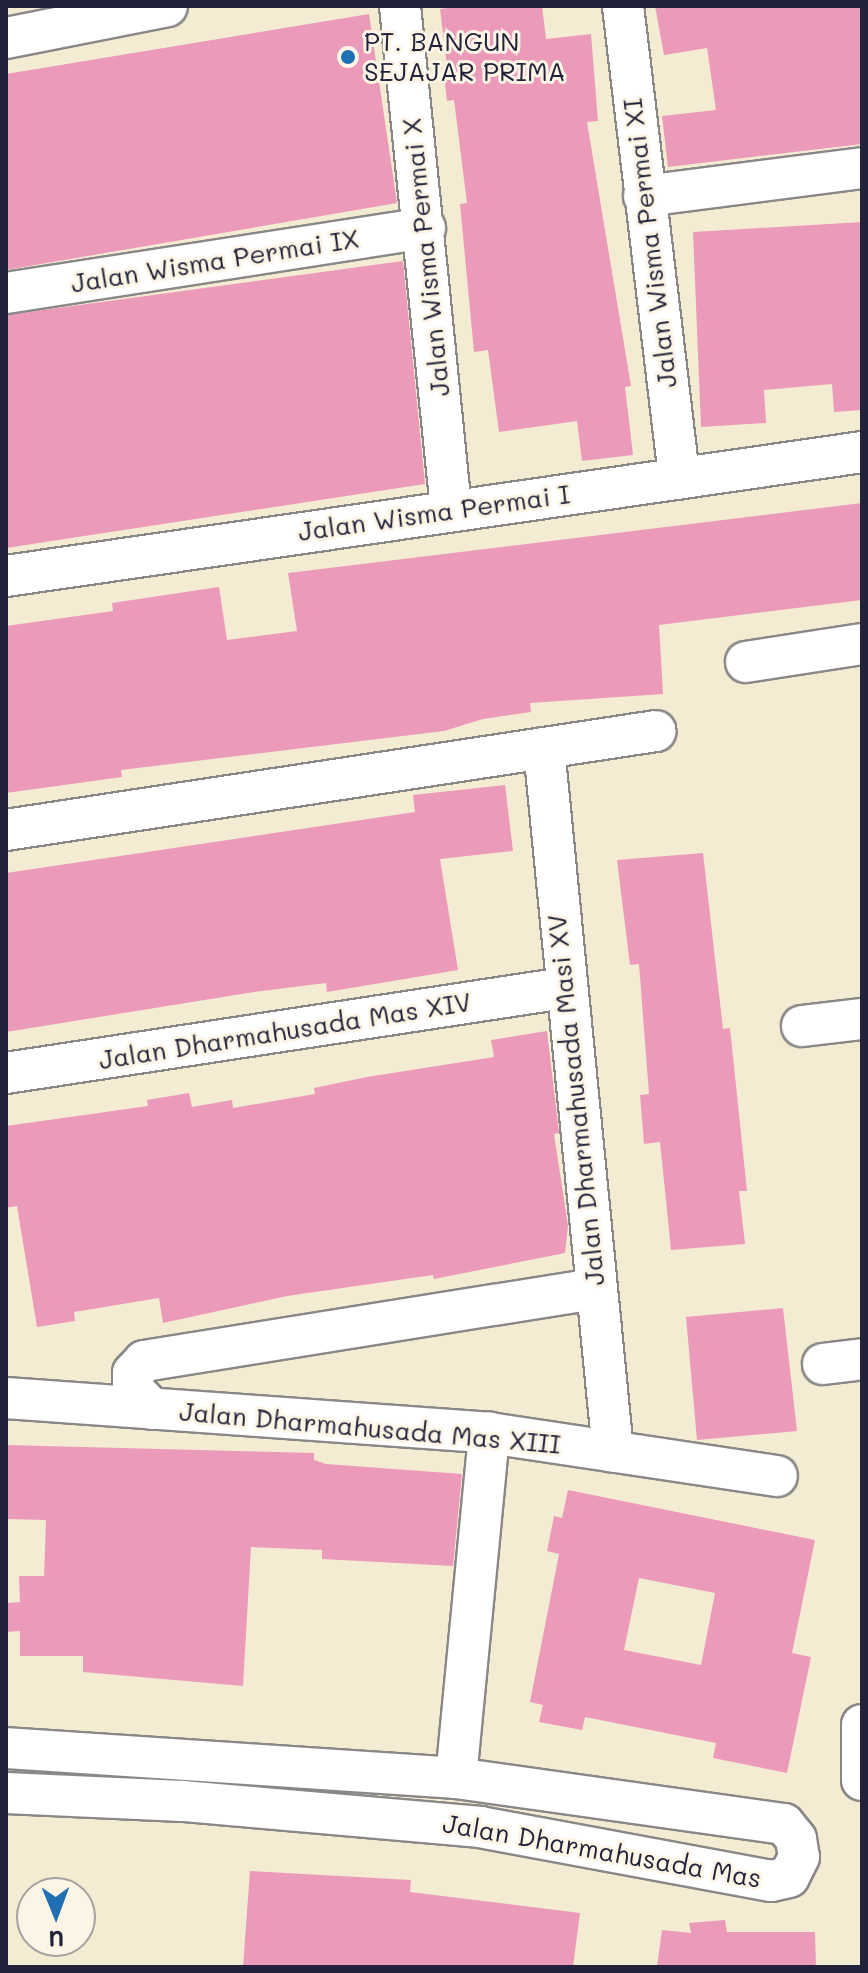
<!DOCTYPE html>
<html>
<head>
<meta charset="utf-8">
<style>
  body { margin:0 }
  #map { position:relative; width:868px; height:1973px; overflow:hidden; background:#f3ecd3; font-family:Mali,sans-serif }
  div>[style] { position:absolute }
  .building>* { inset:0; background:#ec9aba }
  .roads { filter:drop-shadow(2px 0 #8a8787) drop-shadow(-2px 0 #8a8787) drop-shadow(0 2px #8a8787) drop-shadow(0 -2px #8a8787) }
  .street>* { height:40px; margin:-20px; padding:0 20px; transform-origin:20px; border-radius:20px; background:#fff }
  .dots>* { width:22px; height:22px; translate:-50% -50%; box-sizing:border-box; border:4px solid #fcf5e5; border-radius:50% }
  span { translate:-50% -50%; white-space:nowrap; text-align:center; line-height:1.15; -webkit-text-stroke:6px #fcf5e5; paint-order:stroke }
  .poi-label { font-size:26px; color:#22223b }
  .left { translate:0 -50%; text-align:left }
  .street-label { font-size:26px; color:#22223b }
  .frame { position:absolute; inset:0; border:8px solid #22223b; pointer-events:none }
  .north { position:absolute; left:16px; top:1877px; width:80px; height:80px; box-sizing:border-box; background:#fcf5e5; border:2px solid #a5a1a1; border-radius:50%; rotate:179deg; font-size:22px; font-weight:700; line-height:32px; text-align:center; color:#22223b }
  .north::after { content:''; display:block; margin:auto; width:28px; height:36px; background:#1f6fb2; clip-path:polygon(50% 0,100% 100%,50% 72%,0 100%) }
</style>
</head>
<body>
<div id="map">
  <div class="building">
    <div style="clip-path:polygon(463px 6px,542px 6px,546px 39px,591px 34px,598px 121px,587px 122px,631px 386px,625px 387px,633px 455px,582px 461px,577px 421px,499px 432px,488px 350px,474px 352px,460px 204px,467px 203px,454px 100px,447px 101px,443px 66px,447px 66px,440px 9px)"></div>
    <div style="clip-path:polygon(655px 6px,862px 6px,862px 144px,668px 167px,662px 116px,716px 110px,707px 48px,664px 55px)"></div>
    <div style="clip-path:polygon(369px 14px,397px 203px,6px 270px,6px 74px)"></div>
    <div style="clip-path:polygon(862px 222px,862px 410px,834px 412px,832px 384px,764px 390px,766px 423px,701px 427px,693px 232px)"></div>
    <div style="clip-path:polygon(403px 261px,425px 484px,6px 548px,6px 315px)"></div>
    <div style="clip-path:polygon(862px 503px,862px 600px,659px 625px,663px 694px,530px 703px,531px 712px,483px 719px,444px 731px,121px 770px,122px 777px,6px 793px,6px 626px,113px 611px,112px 603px,219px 587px,227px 640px,297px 631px,288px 573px)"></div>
    <div style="clip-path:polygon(505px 785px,513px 851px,440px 859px,458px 970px,327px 992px,326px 983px,254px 992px,6px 1032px,6px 873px,415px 812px,413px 795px)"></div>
    <div style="clip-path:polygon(703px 853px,723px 1029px,730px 1028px,747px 1191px,739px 1191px,745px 1244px,671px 1250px,660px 1142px,644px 1144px,640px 1095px,649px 1094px,639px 964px,630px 965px,617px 860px)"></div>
    <div style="clip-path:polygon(547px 1031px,559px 1133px,554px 1134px,568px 1226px,565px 1253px,434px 1279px,433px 1275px,287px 1296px,163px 1323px,159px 1298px,74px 1312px,75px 1321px,37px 1327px,17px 1206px,6px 1208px,6px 1126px,148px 1106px,147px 1100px,189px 1093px,192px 1107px,232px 1100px,233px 1108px,315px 1094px,314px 1088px,367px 1077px,494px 1057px,491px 1040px)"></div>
    <div style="clip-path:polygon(783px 1308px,797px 1431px,697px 1440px,686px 1317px)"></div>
    <div style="clip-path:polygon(6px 1445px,314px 1453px,314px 1460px,326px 1464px,462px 1474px,453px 1566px,322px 1559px,322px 1550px,251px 1547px,243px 1686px,83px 1672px,83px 1656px,20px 1656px,20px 1631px,6px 1632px,6px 1603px,20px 1602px,19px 1576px,44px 1576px,46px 1520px,6px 1519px)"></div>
    <div style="clip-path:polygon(evenodd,568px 1490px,815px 1540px,792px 1653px,811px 1657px,787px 1773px,713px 1758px,716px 1743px,585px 1717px,582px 1730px,539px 1722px,543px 1705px,530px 1702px,559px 1554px,547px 1551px,554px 1516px,562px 1518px,568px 1490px,639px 1578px,715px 1593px,701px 1665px,624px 1650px,639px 1578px)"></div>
    <div style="clip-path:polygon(250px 1871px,411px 1880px,410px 1892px,580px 1913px,573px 1967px,243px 1967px)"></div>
    <div style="clip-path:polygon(725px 1920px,727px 1932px,815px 1932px,816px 1967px,657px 1967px,662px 1930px,691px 1933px,689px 1923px)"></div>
  </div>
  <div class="roads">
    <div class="street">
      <div style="left:400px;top:6px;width:506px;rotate:84.21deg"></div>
      <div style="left:623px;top:6px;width:476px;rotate:83.2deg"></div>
      <div style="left:6px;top:38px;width:164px;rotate:-11.2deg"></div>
      <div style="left:644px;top:196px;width:220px;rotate:-7.3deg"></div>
      <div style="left:6px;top:293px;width:424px;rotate:-8.8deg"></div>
      <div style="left:6px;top:576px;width:865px;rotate:-8.24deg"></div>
      <div style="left:746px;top:662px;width:117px;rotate:-8.8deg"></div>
      <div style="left:544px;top:748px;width:707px;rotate:84.4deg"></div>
      <div style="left:6px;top:830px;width:657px;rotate:-8.66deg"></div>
      <div style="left:802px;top:1026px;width:60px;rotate:-6.7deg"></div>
      <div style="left:6px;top:1073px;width:564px;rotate:-8.66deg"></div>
      <div style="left:823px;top:1364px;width:39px;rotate:-7deg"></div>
      <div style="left:6px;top:1398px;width:484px;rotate:4.1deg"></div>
      <div style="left:489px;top:1433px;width:291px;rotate:8.5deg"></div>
      <div style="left:152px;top:1409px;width:28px;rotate:-134deg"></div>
      <div style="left:133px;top:1389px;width:16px;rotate:-90deg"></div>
      <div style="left:133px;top:1373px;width:16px;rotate:-47deg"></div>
      <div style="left:144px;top:1361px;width:456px;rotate:-9.1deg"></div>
      <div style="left:862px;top:1725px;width:55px;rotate:90deg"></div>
      <div style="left:6px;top:1748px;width:451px;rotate:3.8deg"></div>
      <div style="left:456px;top:1778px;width:331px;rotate:8deg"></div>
      <div style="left:784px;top:1824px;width:19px;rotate:51deg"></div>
      <div style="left:796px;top:1839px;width:18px;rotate:81deg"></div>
      <div style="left:799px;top:1857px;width:22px;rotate:117deg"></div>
      <div style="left:789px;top:1877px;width:18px;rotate:167deg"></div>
      <div style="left:771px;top:1881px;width:295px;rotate:-169.5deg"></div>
      <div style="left:481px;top:1827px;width:300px;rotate:-175deg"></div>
      <div style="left:182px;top:1801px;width:176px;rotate:-177.4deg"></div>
      <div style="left:456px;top:1778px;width:347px;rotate:-84.5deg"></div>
    </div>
  </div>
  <div class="dots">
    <div style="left:348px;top:57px;background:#1f6fb2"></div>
  </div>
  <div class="poi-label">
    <span class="left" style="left:364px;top:57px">PT. BANGUN<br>SEJAJAR PRIMA</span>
  </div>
  <div class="street-label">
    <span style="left:650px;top:243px;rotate:-97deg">Jalan Wisma Permai XI</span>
    <span style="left:426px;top:257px;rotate:-96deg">Jalan Wisma Permai X</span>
    <span style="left:215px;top:261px;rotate:-9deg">Jalan Wisma Permai IX</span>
    <span style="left:434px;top:513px;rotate:-8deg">Jalan Wisma Permai I</span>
    <span style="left:285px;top:1031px;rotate:-9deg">Jalan Dharmahusada Mas XIV</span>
    <span style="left:576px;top:1100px;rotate:-96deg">Jalan Dharmahusada Masi XV</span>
    <span style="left:370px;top:1428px;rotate:5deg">Jalan Dharmahusada Mas XIII</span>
    <span style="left:602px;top:1851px;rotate:10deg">Jalan Dharmahusada Mas</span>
  </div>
  <div class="frame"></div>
  <div class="north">U</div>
</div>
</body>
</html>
